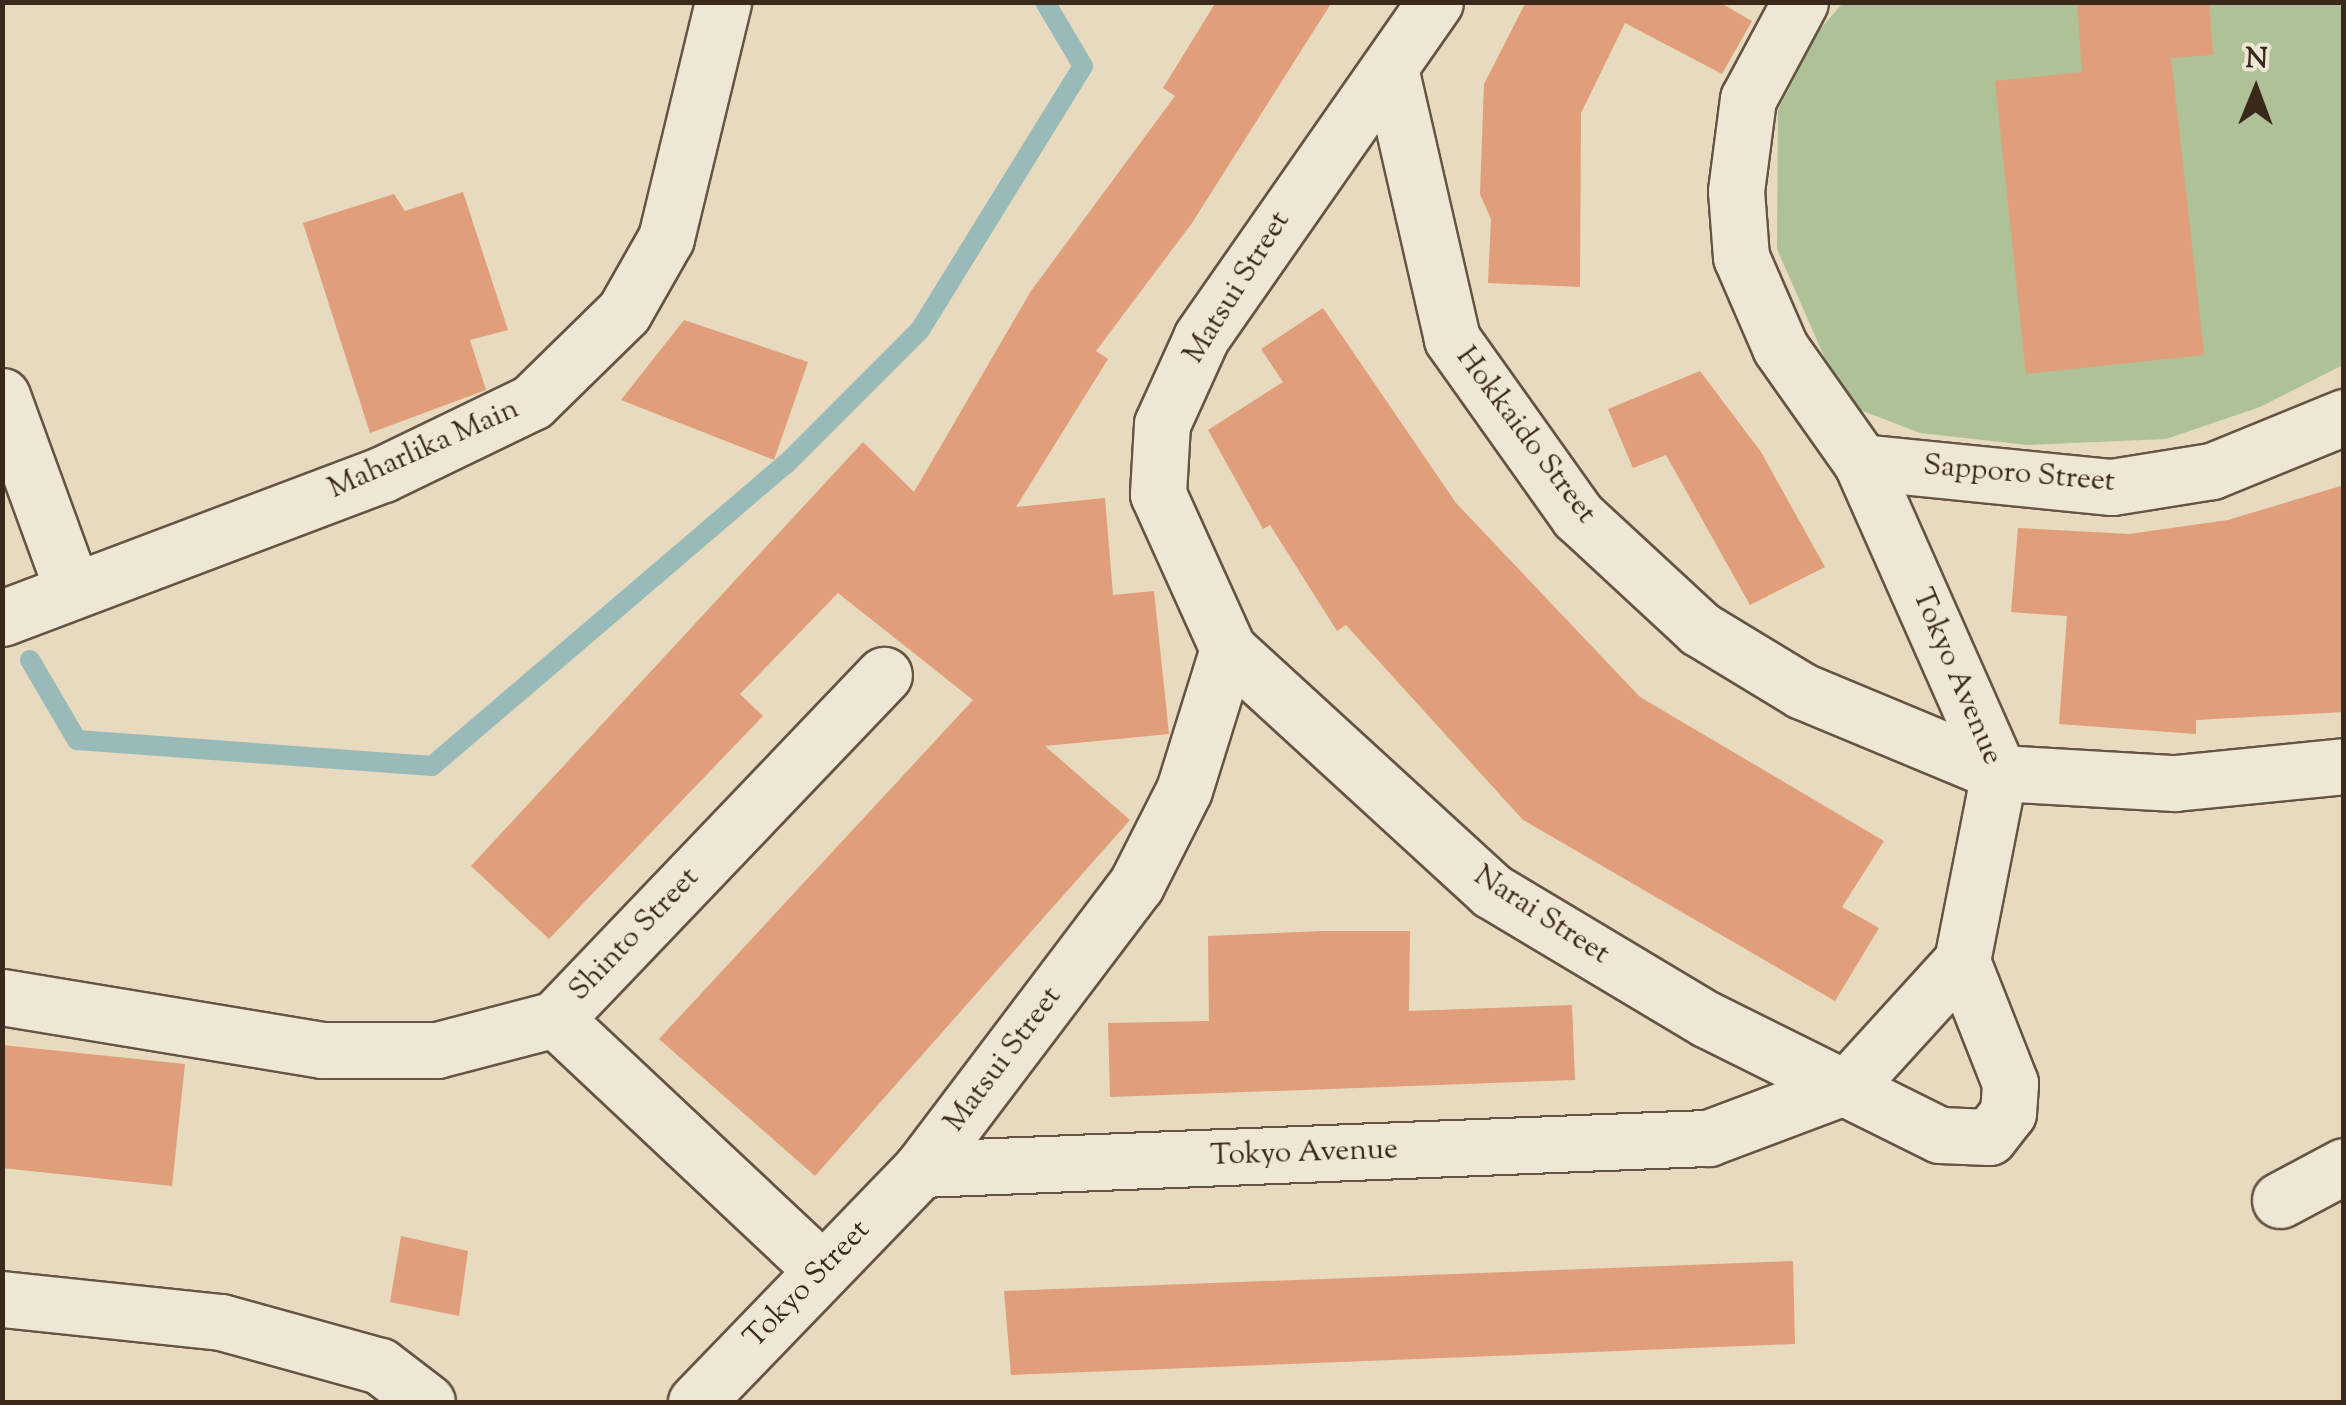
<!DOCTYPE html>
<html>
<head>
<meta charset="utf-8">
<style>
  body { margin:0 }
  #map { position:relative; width:2346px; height:1405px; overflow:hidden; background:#e7dabf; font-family:"Sorts Mill Goudy",serif }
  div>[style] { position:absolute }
  .green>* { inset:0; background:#afc196 }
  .stream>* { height:20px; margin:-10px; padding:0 10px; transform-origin:10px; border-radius:10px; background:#98bab8 }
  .building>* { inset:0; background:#e09e7a }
  .roads { filter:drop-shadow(2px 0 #655444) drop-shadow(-2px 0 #655444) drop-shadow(0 2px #655444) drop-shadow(0 -2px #655444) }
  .minor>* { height:55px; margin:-27.5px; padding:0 27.5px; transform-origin:27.5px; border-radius:27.5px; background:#efe7d5 }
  span { translate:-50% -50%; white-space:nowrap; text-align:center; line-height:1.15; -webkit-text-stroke:9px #efe7d5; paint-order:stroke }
  .street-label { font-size:30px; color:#3a281b }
  .frame { position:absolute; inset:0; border:5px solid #3a281b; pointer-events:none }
  .north { position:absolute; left:2206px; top:40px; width:100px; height:100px; -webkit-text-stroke:8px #efe7d5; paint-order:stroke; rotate:1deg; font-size:28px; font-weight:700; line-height:40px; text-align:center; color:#3a281b }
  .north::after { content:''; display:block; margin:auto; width:35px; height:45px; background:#3a281b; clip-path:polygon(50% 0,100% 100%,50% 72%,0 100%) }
</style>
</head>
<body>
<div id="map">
  <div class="green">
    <div style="clip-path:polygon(1843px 3px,2343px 3px,2343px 365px,2260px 407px,2166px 439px,2028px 445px,1920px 433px,1845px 404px,1777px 249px,1778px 110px,1820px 29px)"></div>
  </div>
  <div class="stream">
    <div style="left:30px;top:660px;width:93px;rotate:59.6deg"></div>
    <div style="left:77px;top:740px;width:356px;rotate:4.2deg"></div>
    <div style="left:432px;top:766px;width:464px;rotate:-40.5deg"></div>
    <div style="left:785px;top:465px;width:191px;rotate:-45deg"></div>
    <div style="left:920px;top:330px;width:310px;rotate:-58.3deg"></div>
    <div style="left:1083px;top:66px;width:74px;rotate:-120.7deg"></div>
  </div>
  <div class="building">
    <div style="clip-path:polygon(1216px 2px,1332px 2px,1192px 223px,1096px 351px,1108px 359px,1016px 507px,1105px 498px,1113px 595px,1154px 591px,1169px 734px,1045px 746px,1130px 820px,815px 1176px,659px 1039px,973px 700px,838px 593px,740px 694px,763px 716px,549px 939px,471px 866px,863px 442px,914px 492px,1031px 291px,1175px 96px,1163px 88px)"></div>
    <div style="clip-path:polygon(1526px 2px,1719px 2px,1752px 21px,1722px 74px,1625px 23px,1581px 113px,1580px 287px,1488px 283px,1491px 219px,1480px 194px,1484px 84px)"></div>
    <div style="clip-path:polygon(2077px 2px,2209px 2px,2213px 55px,2171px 58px,2204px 355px,2026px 374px,1995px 81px,2082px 72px)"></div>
    <div style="clip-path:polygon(463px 192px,508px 330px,470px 340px,486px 390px,370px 433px,303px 223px,394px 194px,405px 211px)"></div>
    <div style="clip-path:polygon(1323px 308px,1456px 503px,1640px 697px,1884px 841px,1842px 907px,1879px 928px,1835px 1001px,1523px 820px,1346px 625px,1337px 631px,1270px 525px,1263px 529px,1208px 430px,1283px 382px,1261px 349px)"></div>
    <div style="clip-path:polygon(684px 320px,808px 362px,774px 460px,621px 400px)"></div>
    <div style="clip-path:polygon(1700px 371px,1761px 452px,1825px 567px,1750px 605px,1666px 455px,1633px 468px,1608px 409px)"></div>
    <div style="clip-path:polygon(2344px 485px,2344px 712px,2196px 720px,2196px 734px,2059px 724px,2067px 616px,2011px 612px,2018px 528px,2129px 534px,2228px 520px)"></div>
    <div style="clip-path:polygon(1322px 931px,1410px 931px,1409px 1011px,1572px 1005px,1575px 1080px,1110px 1097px,1108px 1023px,1209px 1021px,1208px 936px)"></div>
    <div style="clip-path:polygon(2px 1045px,185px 1064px,172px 1186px,2px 1168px)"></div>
    <div style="clip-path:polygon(401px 1236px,468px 1251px,459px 1316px,390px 1302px)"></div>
    <div style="clip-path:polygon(1793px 1261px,1795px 1344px,1011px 1375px,1004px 1291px)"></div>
  </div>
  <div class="roads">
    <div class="minor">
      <div style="left:1435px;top:2px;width:409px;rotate:124.9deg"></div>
      <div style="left:1201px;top:338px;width:94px;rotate:114.4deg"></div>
      <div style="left:1162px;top:424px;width:70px;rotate:93.3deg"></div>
      <div style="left:1158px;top:494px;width:170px;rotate:65.7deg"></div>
      <div style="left:1228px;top:649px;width:358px;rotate:42.5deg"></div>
      <div style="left:1492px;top:891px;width:249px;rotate:30.9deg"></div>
      <div style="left:1706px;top:1019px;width:261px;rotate:26.4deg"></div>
      <div style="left:1940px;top:1135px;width:49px;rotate:2.3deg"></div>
      <div style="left:1989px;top:1137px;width:31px;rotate:-52deg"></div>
      <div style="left:2008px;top:1113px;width:30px;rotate:-86deg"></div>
      <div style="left:2010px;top:1083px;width:131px;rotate:-111.5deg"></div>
      <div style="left:1390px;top:68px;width:278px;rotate:77.1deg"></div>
      <div style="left:1452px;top:339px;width:217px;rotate:54.6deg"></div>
      <div style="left:1578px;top:516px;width:166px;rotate:42.8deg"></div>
      <div style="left:1700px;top:629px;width:119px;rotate:31.3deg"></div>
      <div style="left:1802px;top:691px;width:213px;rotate:22.6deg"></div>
      <div style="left:1999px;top:773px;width:176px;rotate:3.3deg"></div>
      <div style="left:2175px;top:783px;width:170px;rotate:-5.7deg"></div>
      <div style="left:2px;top:396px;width:204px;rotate:70deg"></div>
      <div style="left:1861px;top:462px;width:252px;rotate:5.7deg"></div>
      <div style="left:2112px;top:487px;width:101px;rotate:-9.1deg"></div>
      <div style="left:2212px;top:471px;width:143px;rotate:-22.2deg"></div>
      <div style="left:2px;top:618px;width:407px;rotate:-20.7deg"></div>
      <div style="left:383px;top:474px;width:165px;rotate:-25.8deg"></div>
      <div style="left:532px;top:402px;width:129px;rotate:-44.4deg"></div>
      <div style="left:624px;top:312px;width:85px;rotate:-60.4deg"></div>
      <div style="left:666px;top:238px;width:243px;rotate:-76.4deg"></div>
      <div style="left:2px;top:997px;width:324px;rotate:9.4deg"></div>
      <div style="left:322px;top:1050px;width:115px"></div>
      <div style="left:437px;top:1050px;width:122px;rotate:-14.7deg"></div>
      <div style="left:555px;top:1019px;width:476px;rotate:-46.3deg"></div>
      <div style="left:555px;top:1019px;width:365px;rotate:43.2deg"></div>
      <div style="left:921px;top:1169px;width:788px;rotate:-2.26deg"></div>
      <div style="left:1708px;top:1138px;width:151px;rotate:-20.6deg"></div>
      <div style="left:1849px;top:1085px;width:168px;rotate:-47.7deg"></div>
      <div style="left:1962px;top:961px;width:192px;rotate:-78.9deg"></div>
      <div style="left:1999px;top:773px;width:340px;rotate:-113.9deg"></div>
      <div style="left:1861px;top:462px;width:141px;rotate:-125.2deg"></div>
      <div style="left:1780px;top:347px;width:98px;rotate:-113.4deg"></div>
      <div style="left:1741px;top:257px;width:66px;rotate:-94.3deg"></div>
      <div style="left:1736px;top:191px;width:93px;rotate:-82.6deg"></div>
      <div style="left:1748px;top:99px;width:110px;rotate:-61.8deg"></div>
      <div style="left:2280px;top:1200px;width:72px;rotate:-28deg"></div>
      <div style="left:2px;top:1299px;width:220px;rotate:6deg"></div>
      <div style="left:221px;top:1322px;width:165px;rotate:15.5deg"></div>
      <div style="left:380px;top:1366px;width:59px;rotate:37.5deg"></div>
      <div style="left:696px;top:1402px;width:324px;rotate:-46deg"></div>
      <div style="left:921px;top:1169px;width:356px;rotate:-52.9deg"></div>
      <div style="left:1136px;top:885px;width:106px;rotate:-63.2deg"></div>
      <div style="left:1184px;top:790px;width:148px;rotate:-72.7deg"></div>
    </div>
  </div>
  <div class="street-label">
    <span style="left:1238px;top:288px;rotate:-58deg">Matsui Street</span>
    <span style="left:1525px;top:436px;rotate:53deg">Hokkaido Street</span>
    <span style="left:424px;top:450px;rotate:-24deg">Maharlika Main</span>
    <span style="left:2019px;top:475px;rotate:5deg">Sapporo Street</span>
    <span style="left:1956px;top:677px;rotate:67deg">Tokyo Avenue</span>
    <span style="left:1541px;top:916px;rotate:33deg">Narai Street</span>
    <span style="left:635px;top:935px;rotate:-46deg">Shinto Street</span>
    <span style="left:1004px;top:1060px;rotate:-53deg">Matsui Street</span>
    <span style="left:1304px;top:1154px;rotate:-2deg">Tokyo Avenue</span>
    <span style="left:808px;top:1285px;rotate:-46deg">Tokyo Street</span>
  </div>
  <div class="frame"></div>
  <div class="north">N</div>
</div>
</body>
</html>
